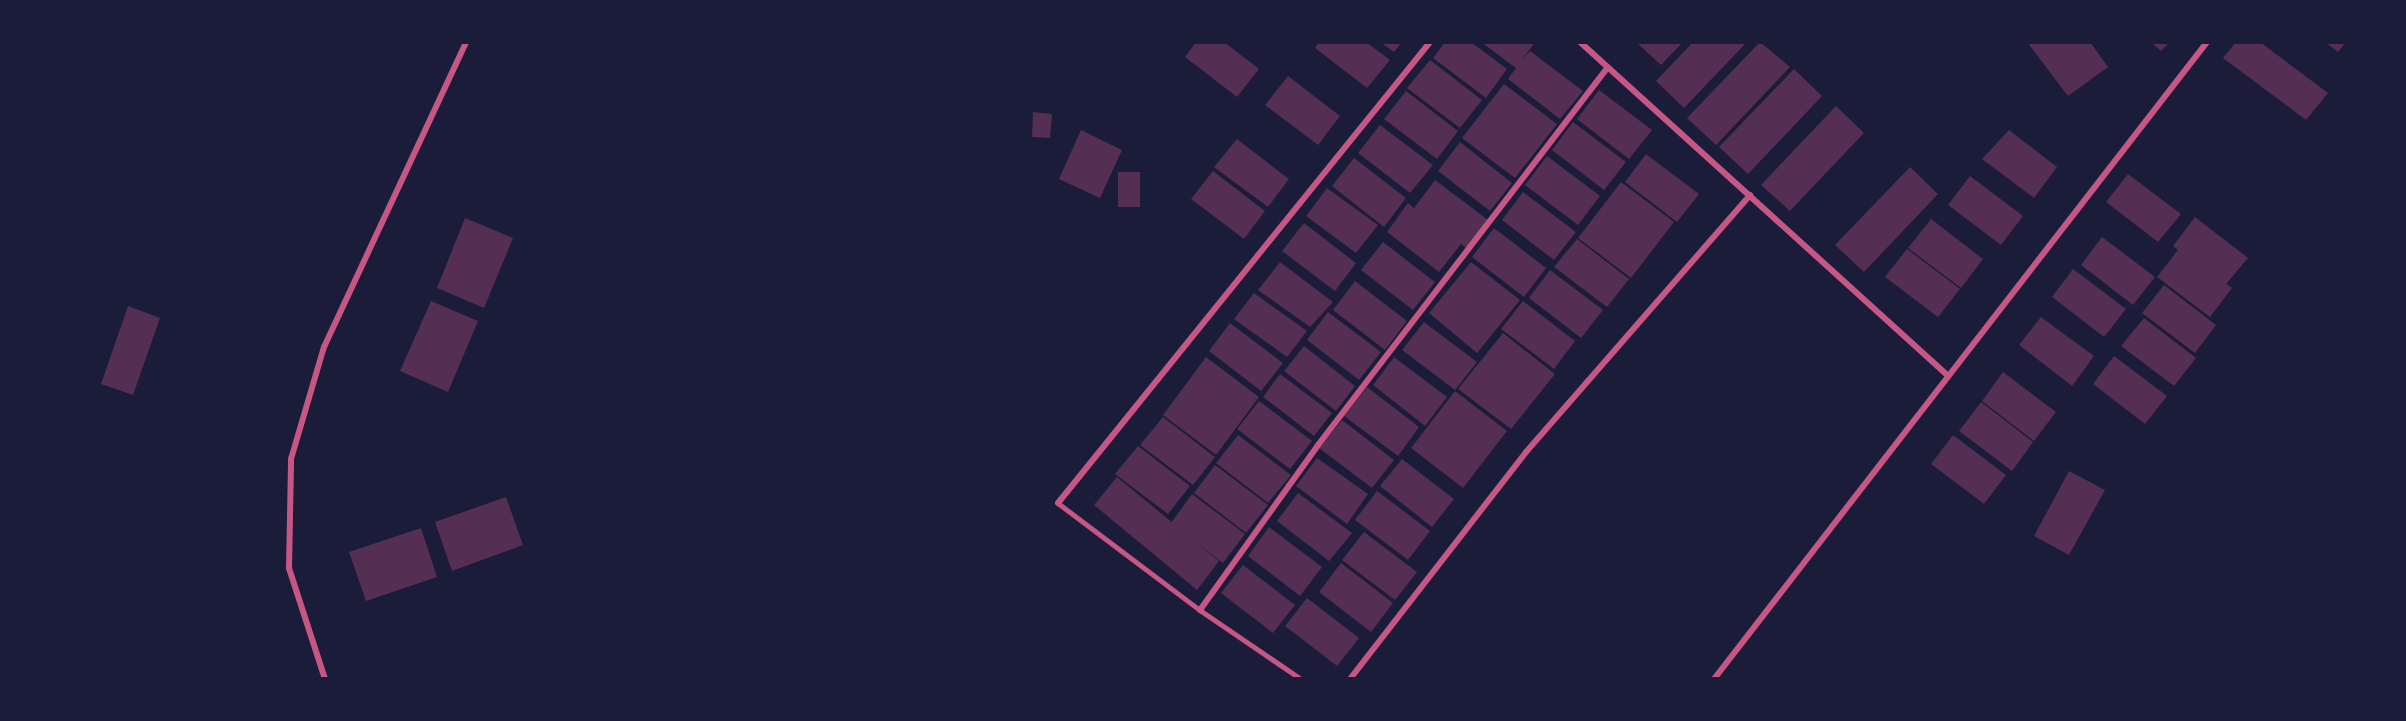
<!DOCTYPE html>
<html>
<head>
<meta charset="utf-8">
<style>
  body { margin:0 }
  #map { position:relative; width:2406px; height:721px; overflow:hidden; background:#1b1b3a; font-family:Merriweather,serif }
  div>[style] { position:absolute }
  .building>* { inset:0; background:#542f53 }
  .service>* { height:4.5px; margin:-2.25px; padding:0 2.25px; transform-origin:2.25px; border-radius:2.25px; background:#c65784 }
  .minor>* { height:6px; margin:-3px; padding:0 3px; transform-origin:3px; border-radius:3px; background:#c65784 }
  span { translate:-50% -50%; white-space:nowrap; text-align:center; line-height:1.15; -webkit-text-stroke:6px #1b1b3a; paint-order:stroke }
  .frame { position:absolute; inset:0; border:44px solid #1b1b3a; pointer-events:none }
</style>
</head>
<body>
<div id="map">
  <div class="building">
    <div style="clip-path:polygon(1196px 42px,1224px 42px,1259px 69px,1237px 97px,1185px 57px)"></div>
    <div style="clip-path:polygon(1319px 42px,1366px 42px,1390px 60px,1367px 88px,1315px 48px)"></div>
    <div style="clip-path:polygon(1380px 42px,1402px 42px,1394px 52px)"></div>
    <div style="clip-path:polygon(1445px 42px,1471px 42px,1507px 69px,1486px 98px,1433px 58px)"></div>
    <div style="clip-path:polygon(1481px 42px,1535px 42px,1522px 60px,1530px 51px,1583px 91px,1560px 119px,1508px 79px,1516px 68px)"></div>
    <div style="clip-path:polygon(1636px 42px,1683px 42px,1661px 65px)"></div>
    <div style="clip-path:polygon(1693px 42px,1747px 42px,1684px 108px,1656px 81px)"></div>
    <div style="clip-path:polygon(1760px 42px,1790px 67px,1716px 145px,1687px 118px)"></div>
    <div style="clip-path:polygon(2027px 42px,2090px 42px,2108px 67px,2068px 96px)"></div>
    <div style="clip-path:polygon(2151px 42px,2170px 42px,2161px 51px)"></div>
    <div style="clip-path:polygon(2236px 42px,2260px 42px,2328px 93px,2306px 120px,2223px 58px)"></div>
    <div style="clip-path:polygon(2325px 42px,2346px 42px,2338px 52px)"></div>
    <div style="clip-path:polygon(1430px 60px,1482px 100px,1460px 128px,1407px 88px)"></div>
    <div style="clip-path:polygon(1794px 69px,1822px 96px,1748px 174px,1719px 147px)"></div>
    <div style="clip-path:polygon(1288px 76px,1340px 116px,1318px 145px,1265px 105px)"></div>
    <div style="clip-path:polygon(1504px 84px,1557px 124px,1515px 178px,1462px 138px)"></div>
    <div style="clip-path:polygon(1599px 90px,1652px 130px,1629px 159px,1577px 119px)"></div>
    <div style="clip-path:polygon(1406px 91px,1458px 131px,1437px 159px,1384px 119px)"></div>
    <div style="clip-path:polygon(1836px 106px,1864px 133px,1790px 211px,1761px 185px)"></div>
    <div style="clip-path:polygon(1033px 112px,1052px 114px,1050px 138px,1032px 137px)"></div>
    <div style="clip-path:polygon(1573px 122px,1626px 162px,1604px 190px,1552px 150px)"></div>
    <div style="clip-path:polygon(1380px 125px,1433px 165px,1410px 193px,1358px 153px)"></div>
    <div style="clip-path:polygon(1081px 130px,1122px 150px,1100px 198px,1059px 179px)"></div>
    <div style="clip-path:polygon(2009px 130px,2057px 167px,2034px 198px,1982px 159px)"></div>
    <div style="clip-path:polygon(1237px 139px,1289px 179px,1268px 207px,1214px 167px)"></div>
    <div style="clip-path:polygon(1460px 142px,1512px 183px,1490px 211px,1438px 171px)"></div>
    <div style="clip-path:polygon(1646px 154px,1699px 194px,1677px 222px,1625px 182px)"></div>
    <div style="clip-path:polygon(1547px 156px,1600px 196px,1578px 225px,1525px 185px)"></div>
    <div style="clip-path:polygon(1354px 158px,1406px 198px,1384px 227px,1332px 186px)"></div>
    <div style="clip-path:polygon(1910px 167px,1938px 194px,1864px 272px,1835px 245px)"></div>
    <div style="clip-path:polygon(1213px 171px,1265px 211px,1244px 239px,1191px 199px)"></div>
    <div style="clip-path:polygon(1118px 172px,1140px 172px,1140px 207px,1118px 207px)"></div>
    <div style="clip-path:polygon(2128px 174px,2181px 214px,2158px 242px,2106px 202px)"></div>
    <div style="clip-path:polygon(1970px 176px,2023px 216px,2001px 245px,1948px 205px)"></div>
    <div style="clip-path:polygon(1435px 180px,1488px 220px,1466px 248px,1461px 244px,1439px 272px,1387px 232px,1408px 203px,1414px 208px)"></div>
    <div style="clip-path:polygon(1621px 182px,1674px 222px,1631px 278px,1578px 238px)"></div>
    <div style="clip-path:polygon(1327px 188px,1378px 225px,1356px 253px,1306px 216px)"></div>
    <div style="clip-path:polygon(1523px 192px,1576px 232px,1554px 260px,1502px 220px)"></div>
    <div style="clip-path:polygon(2195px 217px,2248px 258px,2226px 284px,2232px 288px,2210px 317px,2157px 277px,2178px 250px,2173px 246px)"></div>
    <div style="clip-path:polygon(465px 218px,513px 238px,484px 308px,437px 288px)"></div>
    <div style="clip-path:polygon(1931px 219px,1983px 259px,1961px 288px,1908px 248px)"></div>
    <div style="clip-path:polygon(1304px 223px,1356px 263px,1335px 291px,1282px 251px)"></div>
    <div style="clip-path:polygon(1494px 228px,1546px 268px,1524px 297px,1472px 257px)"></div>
    <div style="clip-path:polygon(2102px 237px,2155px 277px,2133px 305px,2081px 265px)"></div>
    <div style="clip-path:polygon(1577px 239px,1629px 279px,1607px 307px,1554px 267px)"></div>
    <div style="clip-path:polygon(1383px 242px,1435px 282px,1413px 310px,1361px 270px)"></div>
    <div style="clip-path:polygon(1907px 249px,1960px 289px,1938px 317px,1885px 277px)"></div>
    <div style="clip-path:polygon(1280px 262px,1333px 302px,1310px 327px,1258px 290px)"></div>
    <div style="clip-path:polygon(1471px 262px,1520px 300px,1477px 353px,1429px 313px)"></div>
    <div style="clip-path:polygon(2073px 269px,2126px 309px,2104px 337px,2052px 297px)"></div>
    <div style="clip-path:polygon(1550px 270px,1603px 310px,1581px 338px,1529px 298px)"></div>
    <div style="clip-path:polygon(1355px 281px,1407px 321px,1385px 350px,1333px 310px)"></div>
    <div style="clip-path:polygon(2164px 285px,2216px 325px,2195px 353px,2142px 313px)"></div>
    <div style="clip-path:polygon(1254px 293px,1307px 331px,1287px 357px,1234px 319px)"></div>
    <div style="clip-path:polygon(431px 301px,478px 321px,448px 392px,400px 371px)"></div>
    <div style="clip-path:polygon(1523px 301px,1575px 341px,1554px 369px,1501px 329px)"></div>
    <div style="clip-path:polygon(128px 306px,160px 318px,133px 395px,101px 384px)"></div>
    <div style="clip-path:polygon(1328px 312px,1381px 352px,1359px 380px,1307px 340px)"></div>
    <div style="clip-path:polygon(2041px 317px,2094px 356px,2072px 386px,2019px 345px)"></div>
    <div style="clip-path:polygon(2144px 318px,2196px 358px,2174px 386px,2121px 346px)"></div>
    <div style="clip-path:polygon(1424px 322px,1477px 362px,1455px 390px,1402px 350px)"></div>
    <div style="clip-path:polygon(1230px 323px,1283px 363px,1261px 391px,1209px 351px)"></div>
    <div style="clip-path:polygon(1503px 333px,1555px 374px,1511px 429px,1458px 389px)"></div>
    <div style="clip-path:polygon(1304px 346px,1355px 386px,1336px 411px,1284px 371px)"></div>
    <div style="clip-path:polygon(2114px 356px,2167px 396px,2145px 424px,2093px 384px)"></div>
    <div style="clip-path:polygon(1206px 357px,1259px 397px,1216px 455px,1163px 415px)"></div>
    <div style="clip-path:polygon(1394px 357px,1447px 397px,1425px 426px,1373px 385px)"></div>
    <div style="clip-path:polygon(2003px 372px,2056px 412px,2034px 441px,1982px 401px)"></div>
    <div style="clip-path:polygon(1280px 374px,1332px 413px,1314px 436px,1263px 397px)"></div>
    <div style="clip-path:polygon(1367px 387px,1419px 427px,1398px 456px,1344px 416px)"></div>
    <div style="clip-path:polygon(1455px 391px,1507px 431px,1463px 488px,1411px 448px)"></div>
    <div style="clip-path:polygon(1259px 401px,1312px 441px,1290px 469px,1237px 429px)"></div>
    <div style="clip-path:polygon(1981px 402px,2033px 442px,2012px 471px,1959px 431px)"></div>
    <div style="clip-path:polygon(1163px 417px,1215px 457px,1193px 485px,1140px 445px)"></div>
    <div style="clip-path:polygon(1342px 420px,1394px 460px,1372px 488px,1319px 448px)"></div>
    <div style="clip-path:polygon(1238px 435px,1291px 475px,1268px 503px,1216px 463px)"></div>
    <div style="clip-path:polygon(1953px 435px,2006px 475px,1984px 504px,1931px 464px)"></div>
    <div style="clip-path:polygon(1138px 446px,1190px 486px,1168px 514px,1115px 474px)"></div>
    <div style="clip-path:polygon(1317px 458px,1368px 494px,1347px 524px,1296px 486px)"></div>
    <div style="clip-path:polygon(1402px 459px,1454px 499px,1432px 527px,1380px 486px)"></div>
    <div style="clip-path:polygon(1215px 465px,1268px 505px,1246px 533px,1194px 493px)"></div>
    <div style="clip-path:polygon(2069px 471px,2105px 490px,2069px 555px,2034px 536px)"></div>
    <div style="clip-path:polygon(1117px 477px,1219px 561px,1197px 590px,1094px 505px)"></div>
    <div style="clip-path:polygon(1377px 491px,1430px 531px,1408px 560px,1355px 520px)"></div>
    <div style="clip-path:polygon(1298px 493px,1352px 533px,1329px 561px,1277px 521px)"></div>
    <div style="clip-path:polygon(1192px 494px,1245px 534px,1223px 563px,1171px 523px)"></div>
    <div style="clip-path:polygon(506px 497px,523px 545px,452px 571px,435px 522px)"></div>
    <div style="clip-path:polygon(1269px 527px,1322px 567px,1300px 596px,1248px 556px)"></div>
    <div style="clip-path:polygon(421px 528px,437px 577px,366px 601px,349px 552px)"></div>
    <div style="clip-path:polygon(1364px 532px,1417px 572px,1395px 600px,1342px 560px)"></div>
    <div style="clip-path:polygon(1341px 563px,1393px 603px,1371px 632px,1319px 592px)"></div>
    <div style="clip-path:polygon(1243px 565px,1295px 605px,1273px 633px,1221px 593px)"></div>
    <div style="clip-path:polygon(1307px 598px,1359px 638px,1337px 666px,1285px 626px)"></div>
  </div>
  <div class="service">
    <div style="left:1058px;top:503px;width:178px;rotate:37deg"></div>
    <div style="left:1200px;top:610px;width:122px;rotate:34.3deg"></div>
  </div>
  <div class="minor">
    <div style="left:1580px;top:42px;width:496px;rotate:42.2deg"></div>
    <div style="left:1058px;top:503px;width:592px;rotate:-51.1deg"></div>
    <div style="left:1200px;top:610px;width:203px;rotate:-54.4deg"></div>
    <div style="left:1318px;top:445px;width:474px;rotate:-52.5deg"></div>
    <div style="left:325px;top:679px;width:117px;rotate:-108deg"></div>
    <div style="left:289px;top:568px;width:109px;rotate:-88.9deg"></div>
    <div style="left:291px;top:459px;width:117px;rotate:-73.6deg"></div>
    <div style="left:324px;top:347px;width:336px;rotate:-65deg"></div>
    <div style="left:1350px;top:679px;width:287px;rotate:-52.2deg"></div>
    <div style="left:1526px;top:452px;width:341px;rotate:-48.9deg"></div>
    <div style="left:1714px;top:679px;width:805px;rotate:-52.26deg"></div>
  </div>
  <div class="frame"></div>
</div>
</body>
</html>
